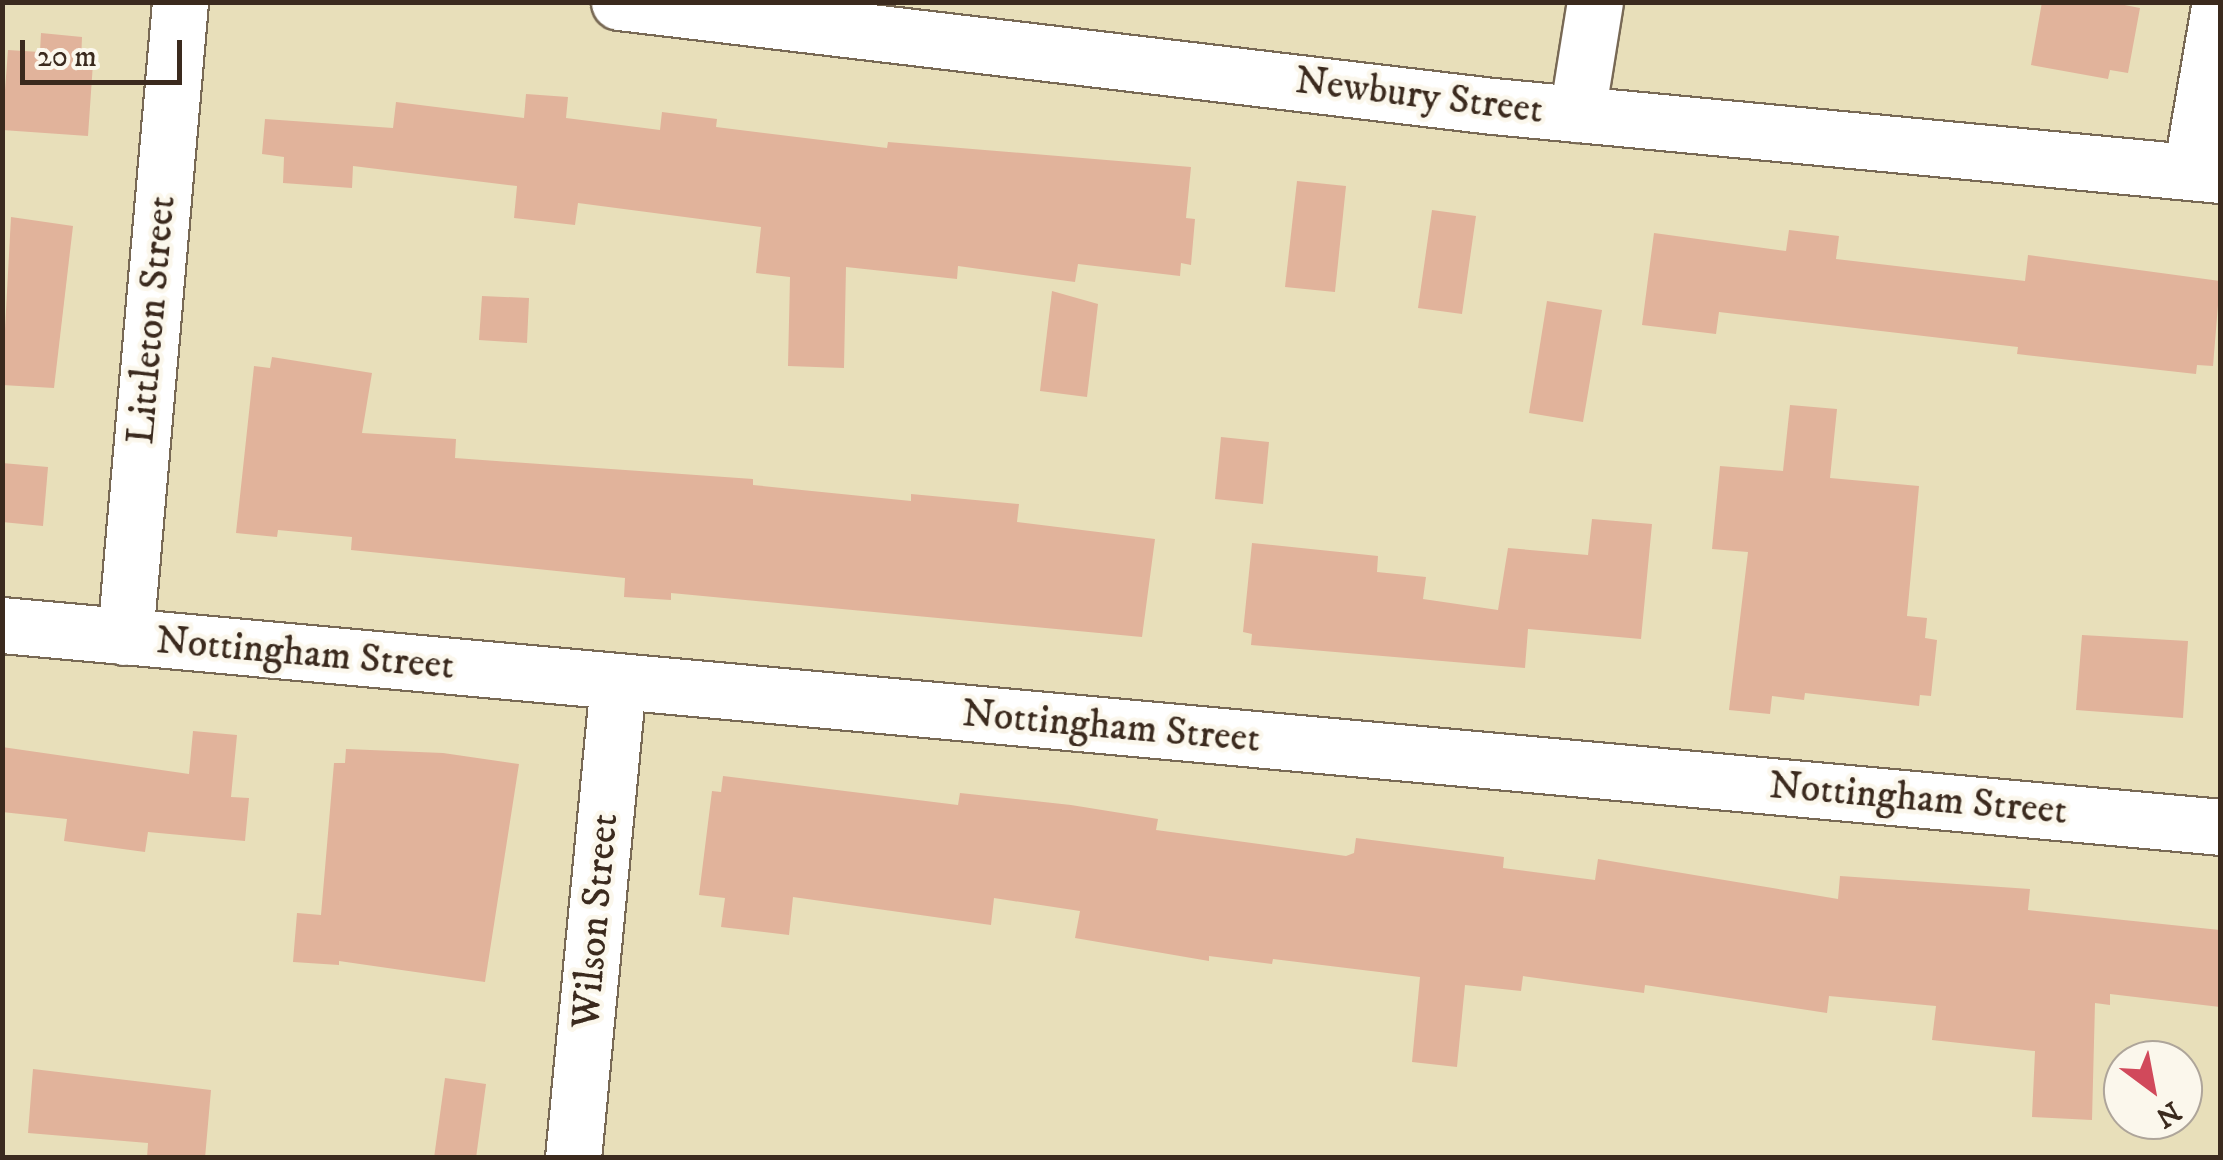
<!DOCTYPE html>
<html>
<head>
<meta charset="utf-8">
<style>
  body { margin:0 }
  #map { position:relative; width:2223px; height:1160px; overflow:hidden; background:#e8dfba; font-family:"IM FELL DW Pica",serif }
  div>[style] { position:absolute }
  .building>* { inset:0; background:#e1b39b }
  .roads { filter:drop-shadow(2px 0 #786955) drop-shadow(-2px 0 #786955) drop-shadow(0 2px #786955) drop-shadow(0 -2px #786955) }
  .minor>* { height:55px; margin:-27.5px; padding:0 27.5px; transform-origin:27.5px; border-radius:27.5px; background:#fff }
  span { translate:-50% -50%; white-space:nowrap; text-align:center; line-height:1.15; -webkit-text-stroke:9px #fbf7ec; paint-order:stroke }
  .street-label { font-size:40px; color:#3b2a1e }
  .frame { position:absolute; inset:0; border:5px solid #3b2a1e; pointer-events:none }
  .north { position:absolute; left:2103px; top:1040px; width:100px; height:100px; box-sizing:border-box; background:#fbf7ec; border:2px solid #aea59a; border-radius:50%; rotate:148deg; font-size:28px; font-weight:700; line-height:40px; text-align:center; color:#3b2a1e }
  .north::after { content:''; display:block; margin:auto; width:35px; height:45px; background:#d1495b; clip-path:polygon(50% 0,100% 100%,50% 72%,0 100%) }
  .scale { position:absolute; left:20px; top:40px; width:162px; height:45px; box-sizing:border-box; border:5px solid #3b2a1e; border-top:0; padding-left:12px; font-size:30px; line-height:35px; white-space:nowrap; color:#3b2a1e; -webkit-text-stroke:8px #fbf7ec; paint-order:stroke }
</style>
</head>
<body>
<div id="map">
  <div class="building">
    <div style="clip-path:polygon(2042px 2px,2109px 2px,2140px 8px,2128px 73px,2110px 70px,2108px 79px,2031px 65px)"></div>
    <div style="clip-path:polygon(41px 33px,82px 37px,81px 62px,93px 63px,88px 136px,2px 130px,8px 50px,40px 52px)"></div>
    <div style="clip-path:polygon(526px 94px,568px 97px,566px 118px,660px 130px,662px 112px,717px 119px,716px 127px,887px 148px,888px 142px,1191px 167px,1186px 218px,1195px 219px,1191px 265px,1181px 263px,1180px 276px,1078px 264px,1075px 282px,958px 266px,957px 279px,846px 267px,844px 368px,788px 366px,790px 277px,756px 273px,761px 227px,578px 203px,575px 225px,514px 218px,517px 186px,353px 166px,352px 188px,283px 183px,284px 157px,262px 154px,265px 119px,393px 128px,396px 102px,524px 118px)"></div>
    <div style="clip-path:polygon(1297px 181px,1346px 186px,1335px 292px,1285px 287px)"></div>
    <div style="clip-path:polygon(1432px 210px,1476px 216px,1462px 314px,1418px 308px)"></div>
    <div style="clip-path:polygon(11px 217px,73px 226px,54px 388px,2px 385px)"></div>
    <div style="clip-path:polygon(1789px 230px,1839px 236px,1836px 259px,2025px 281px,2028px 255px,2220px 281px,2213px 366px,2197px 365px,2196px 374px,2017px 354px,2018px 347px,1719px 312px,1716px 334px,1642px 325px,1654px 233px,1786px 251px)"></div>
    <div style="clip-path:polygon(1052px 291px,1098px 304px,1087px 397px,1040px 391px)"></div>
    <div style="clip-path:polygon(482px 296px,529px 298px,527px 343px,479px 340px)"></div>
    <div style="clip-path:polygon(1547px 301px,1602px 310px,1583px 422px,1529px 413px)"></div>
    <div style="clip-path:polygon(272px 357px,372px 373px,362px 433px,456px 439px,455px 458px,753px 479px,753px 485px,911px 501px,911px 494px,1019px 504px,1017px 522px,1155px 539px,1142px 637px,671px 593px,671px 600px,624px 597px,625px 578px,351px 550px,352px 537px,278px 530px,277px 537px,236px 533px,254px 366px,270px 368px)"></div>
    <div style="clip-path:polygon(1790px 405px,1837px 409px,1830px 478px,1919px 486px,1907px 616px,1927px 618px,1925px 638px,1937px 640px,1931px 696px,1920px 695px,1919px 706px,1805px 693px,1804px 700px,1772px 696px,1770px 714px,1729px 710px,1748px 552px,1712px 549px,1720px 466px,1783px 471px)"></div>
    <div style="clip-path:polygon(1221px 437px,1269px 442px,1263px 504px,1215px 499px)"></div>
    <div style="clip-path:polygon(2px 463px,48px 467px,43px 526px,2px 522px)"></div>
    <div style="clip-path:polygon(1592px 519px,1652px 524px,1641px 639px,1528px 629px,1525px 668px,1251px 645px,1252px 634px,1243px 632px,1252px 543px,1378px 556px,1377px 572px,1426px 577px,1423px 599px,1498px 610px,1508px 548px,1588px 555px)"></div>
    <div style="clip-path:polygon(2082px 635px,2188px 641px,2183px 718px,2076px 710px)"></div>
    <div style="clip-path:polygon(193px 731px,237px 735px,231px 797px,249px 798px,245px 841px,148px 832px,145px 852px,64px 841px,67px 819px,2px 812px,2px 747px,189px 774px)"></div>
    <div style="clip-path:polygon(346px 749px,443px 753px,519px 764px,485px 982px,339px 961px,339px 965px,293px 962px,297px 913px,321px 915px,334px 763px,345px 763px)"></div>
    <div style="clip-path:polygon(723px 776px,958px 805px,960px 793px,1071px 805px,1158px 819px,1156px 830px,1346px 856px,1354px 853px,1356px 838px,1504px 857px,1503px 868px,1595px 880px,1598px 859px,1838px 899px,1840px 876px,2030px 889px,2028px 910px,2220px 930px,2220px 1007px,2110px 994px,2110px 1005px,2095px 1003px,2092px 1120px,2032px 1117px,2035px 1051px,1932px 1040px,1936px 1006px,1829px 996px,1827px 1013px,1645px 985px,1644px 993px,1523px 976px,1521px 991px,1465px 985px,1457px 1067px,1412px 1062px,1420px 977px,1273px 959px,1272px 964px,1209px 956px,1209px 961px,1075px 938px,1080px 911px,994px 898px,991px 925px,793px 897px,789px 935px,721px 927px,725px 898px,699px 895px,712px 791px,721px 792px)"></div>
    <div style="clip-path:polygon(33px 1069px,211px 1090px,205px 1158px,147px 1158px,148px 1143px,28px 1133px)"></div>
    <div style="clip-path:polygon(445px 1078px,486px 1084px,476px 1158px,434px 1158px)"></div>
  </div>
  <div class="roads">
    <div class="minor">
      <div style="left:619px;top:2px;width:880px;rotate:6.79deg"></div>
      <div style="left:1493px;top:106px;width:730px;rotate:5.42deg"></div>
      <div style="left:1577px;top:114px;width:113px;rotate:-80.9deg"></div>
      <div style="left:2191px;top:171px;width:171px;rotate:-80.3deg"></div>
      <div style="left:2px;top:625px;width:2227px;rotate:5.2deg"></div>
      <div style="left:125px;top:637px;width:637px;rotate:-85.05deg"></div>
      <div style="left:573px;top:1158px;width:476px;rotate:-84.6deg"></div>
    </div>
  </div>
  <div class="street-label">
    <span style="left:1419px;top:96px;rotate:7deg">Newbury Street</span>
    <span style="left:152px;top:320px;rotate:-85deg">Littleton Street</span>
    <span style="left:305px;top:654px;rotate:5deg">Nottingham Street</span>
    <span style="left:1111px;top:727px;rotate:5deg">Nottingham Street</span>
    <span style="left:1918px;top:799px;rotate:5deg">Nottingham Street</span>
    <span style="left:596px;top:921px;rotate:-85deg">Wilson Street</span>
  </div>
  <div class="frame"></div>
  <div class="north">N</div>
  <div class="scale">20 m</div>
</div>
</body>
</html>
